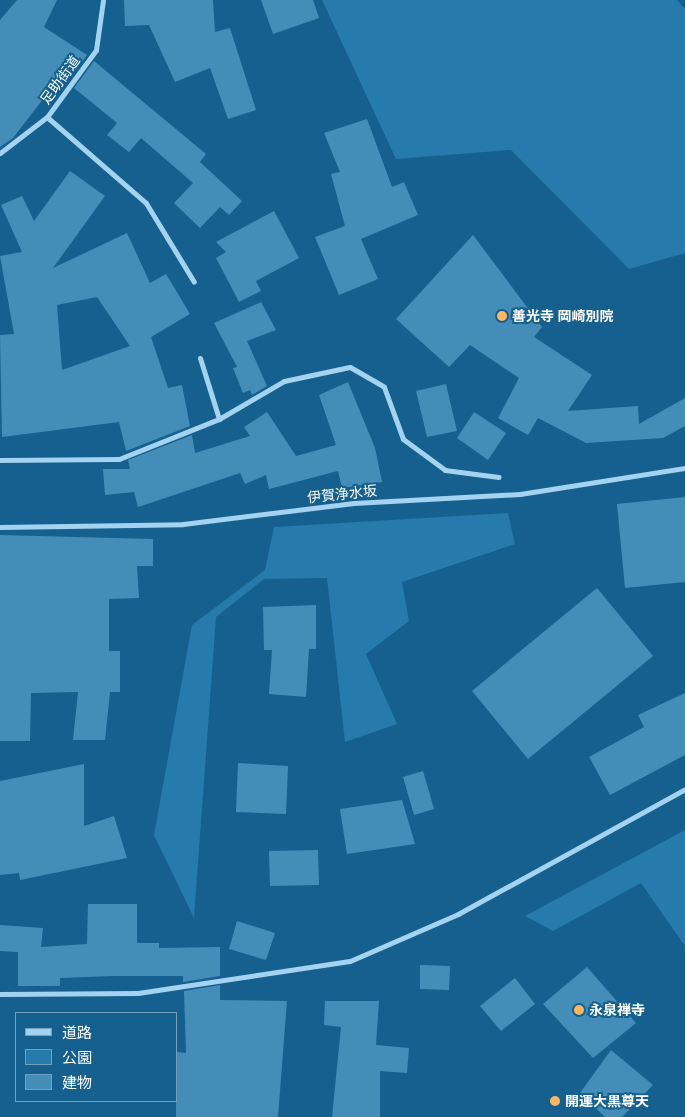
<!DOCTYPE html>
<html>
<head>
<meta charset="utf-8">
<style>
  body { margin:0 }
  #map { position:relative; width:685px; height:1117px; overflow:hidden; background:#16608f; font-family:Lato,"Noto Sans JP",sans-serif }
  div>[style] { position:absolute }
  .green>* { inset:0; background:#267aac }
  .building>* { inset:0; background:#448db9 }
  .street>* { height:5px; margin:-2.5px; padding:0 2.5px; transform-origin:2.5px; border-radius:2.5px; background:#a3d3f0 }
  .dots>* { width:14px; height:14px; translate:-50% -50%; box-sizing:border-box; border:2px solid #16608f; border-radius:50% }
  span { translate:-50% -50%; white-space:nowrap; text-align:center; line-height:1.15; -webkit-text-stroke:4px #16608f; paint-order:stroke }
  .street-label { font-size:14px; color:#fff }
  .poi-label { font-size:14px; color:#fff; font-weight:700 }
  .left { translate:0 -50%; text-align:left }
  .legend { position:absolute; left:15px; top:1012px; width:162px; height:90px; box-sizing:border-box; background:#16608f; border:1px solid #73a0bc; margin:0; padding:6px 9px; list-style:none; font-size:15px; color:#fff }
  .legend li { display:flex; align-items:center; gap:10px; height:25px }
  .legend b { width:25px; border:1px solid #73a0bc }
</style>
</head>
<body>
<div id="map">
  <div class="green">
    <div style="clip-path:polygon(322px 0,677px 0,685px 9px,685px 253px,629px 269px,511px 150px,396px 159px)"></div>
    <div style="clip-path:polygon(508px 513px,515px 544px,402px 582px,409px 621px,366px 654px,397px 724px,345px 742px,327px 578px,264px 579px,216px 617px,194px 918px,154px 835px,192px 625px,265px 570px,274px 527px)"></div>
    <div style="clip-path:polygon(685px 830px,685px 946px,641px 883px,553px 931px,525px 916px)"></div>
  </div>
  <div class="building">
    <div style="clip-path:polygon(17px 0,57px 0,44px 27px,87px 55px,67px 82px,60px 77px,13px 138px,0 147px,0 20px)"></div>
    <div style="clip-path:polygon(124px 0,213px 0,215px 32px,230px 28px,256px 110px,228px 119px,210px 68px,175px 82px,149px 25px,125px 26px)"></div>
    <div style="clip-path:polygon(261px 0,313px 0,319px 18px,273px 34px)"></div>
    <div style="clip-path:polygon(94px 61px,206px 154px,200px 162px,242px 201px,229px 215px,220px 207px,200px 228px,174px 203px,193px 183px,141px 138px,129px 152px,107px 135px,117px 123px,74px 88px)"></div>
    <div style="clip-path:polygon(367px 119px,392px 187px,404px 182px,418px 215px,361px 239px,378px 279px,339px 295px,315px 237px,345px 226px,331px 174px,340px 172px,324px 133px)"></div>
    <div style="clip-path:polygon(evenodd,70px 171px,105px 196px,53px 268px,127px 233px,150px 283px,166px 274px,190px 314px,151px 337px,168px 388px,182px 385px,190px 426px,126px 451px,119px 422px,2px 437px,0 335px,14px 334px,0 256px,22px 252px,1px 205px,22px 196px,34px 221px,70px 171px,97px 297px,130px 346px,62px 370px,57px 305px,97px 297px)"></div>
    <div style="clip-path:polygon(274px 211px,299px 258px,256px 281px,261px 291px,239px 302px,216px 258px,226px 252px,216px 242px)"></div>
    <div style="clip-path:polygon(473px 235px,542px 327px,534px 337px,592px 375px,568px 411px,638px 406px,639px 424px,685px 398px,685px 426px,663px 438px,586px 443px,538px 418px,528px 435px,498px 418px,519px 378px,470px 345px,449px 367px,396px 319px)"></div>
    <div style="clip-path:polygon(261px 302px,276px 330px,247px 341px,267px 386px,252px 395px,250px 390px,243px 393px,233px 368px,237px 367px,214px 323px)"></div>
    <div style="clip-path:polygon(348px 382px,375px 448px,382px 482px,342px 488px,338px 471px,269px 489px,266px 475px,245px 484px,240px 473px,138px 507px,134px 492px,105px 495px,103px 469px,130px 469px,128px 460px,192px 435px,195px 453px,250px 436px,244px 427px,267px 412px,296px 456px,336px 445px,319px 395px)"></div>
    <div style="clip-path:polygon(446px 384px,457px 431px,427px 437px,416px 391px)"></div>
    <div style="clip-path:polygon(474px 412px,506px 433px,488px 460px,457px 438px)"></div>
    <div style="clip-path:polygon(685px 497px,685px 582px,625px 588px,617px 504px)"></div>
    <div style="clip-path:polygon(0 535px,153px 539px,153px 566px,137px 566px,139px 598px,109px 599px,109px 651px,120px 651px,120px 692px,110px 692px,105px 740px,73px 740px,78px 692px,31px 693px,30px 741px,0 741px)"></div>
    <div style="clip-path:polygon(597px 588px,653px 656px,528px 759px,472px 691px)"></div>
    <div style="clip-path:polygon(316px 605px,316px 649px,309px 649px,306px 697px,269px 694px,272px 650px,264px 650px,263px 607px)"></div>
    <div style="clip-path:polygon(685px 693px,685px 755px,610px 795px,589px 757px,644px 727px,638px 715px)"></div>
    <div style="clip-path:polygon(238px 763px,288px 766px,286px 814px,236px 812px)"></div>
    <div style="clip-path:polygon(84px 764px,84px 826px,114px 816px,127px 858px,20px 880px,19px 873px,0 875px,0 781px)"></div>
    <div style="clip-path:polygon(423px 771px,434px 809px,414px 815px,403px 777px)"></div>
    <div style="clip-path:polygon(402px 800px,415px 844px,347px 854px,340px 809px)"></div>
    <div style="clip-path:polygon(318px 850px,319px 885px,270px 886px,269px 851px)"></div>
    <div style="clip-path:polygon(88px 904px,137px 904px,137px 943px,159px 943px,159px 948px,220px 947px,220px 976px,183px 982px,183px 976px,113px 976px,60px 978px,60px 986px,18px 986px,18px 952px,0 951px,0 925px,43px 928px,41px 947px,87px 944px)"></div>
    <div style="clip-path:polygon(237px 921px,275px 933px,266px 960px,229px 949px)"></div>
    <div style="clip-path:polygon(420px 965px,450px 966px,449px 990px,420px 989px)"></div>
    <div style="clip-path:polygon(587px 967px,636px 1023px,593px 1058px,543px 1004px)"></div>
    <div style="clip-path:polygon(515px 978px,535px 1004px,501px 1031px,480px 1006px)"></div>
    <div style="clip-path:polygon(220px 985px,220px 1000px,287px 1001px,278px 1117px,176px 1117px,176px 1052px,186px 1053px,184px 991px)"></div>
    <div style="clip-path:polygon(325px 1001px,379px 1001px,376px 1045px,409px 1048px,407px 1073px,380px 1071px,380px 1117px,332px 1117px,341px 1027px,324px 1025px)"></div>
    <div style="clip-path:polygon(611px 1050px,653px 1085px,622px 1117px,605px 1117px,580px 1093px)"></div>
  </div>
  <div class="street">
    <div style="left:47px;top:117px;width:131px;rotate:41deg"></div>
    <div style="left:146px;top:203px;width:92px;rotate:58.7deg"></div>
    <div style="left:0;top:153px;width:59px;rotate:-37.5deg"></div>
    <div style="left:47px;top:117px;width:83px;rotate:-53.8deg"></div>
    <div style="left:96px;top:50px;width:50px;rotate:-82deg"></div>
    <div style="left:200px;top:358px;width:64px;rotate:72.7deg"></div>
    <div style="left:0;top:460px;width:119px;rotate:-0.5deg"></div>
    <div style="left:119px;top:459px;width:108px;rotate:-21.8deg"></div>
    <div style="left:219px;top:419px;width:75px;rotate:-30.3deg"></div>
    <div style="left:284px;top:381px;width:67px;rotate:-12deg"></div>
    <div style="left:350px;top:367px;width:39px;rotate:30deg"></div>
    <div style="left:384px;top:387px;width:55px;rotate:69.9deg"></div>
    <div style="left:403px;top:439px;width:52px;rotate:36.4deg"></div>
    <div style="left:445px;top:470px;width:54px;rotate:7.4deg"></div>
    <div style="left:0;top:527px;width:183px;rotate:-0.9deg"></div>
    <div style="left:183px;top:524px;width:172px;rotate:-7deg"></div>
    <div style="left:354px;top:503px;width:166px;rotate:-3.1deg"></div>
    <div style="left:520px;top:494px;width:167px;rotate:-9deg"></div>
    <div style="left:0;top:994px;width:138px;rotate:-0.4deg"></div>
    <div style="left:138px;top:993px;width:214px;rotate:-8.6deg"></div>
    <div style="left:350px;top:961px;width:118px;rotate:-23.5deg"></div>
    <div style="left:458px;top:914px;width:259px;rotate:-28.8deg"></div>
  </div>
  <div class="dots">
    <div style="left:502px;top:316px;background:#ffb662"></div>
    <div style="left:579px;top:1010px;background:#ffb662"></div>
    <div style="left:555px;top:1101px;background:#ffb662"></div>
  </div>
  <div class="street-label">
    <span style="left:60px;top:80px;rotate:-54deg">足助街道</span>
    <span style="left:342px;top:494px;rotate:-6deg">伊賀浄水坂</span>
  </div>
  <div class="poi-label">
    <span class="left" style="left:512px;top:316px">善光寺 岡崎別院</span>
    <span class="left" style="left:589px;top:1010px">永泉禅寺</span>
    <span class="left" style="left:565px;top:1101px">開運大黒尊天</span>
  </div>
  <ul class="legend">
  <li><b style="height:6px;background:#a3d3f0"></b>道路</li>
  <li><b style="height:14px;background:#267aac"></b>公園</li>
  <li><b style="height:14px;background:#448db9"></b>建物</li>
  </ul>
</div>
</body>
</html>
